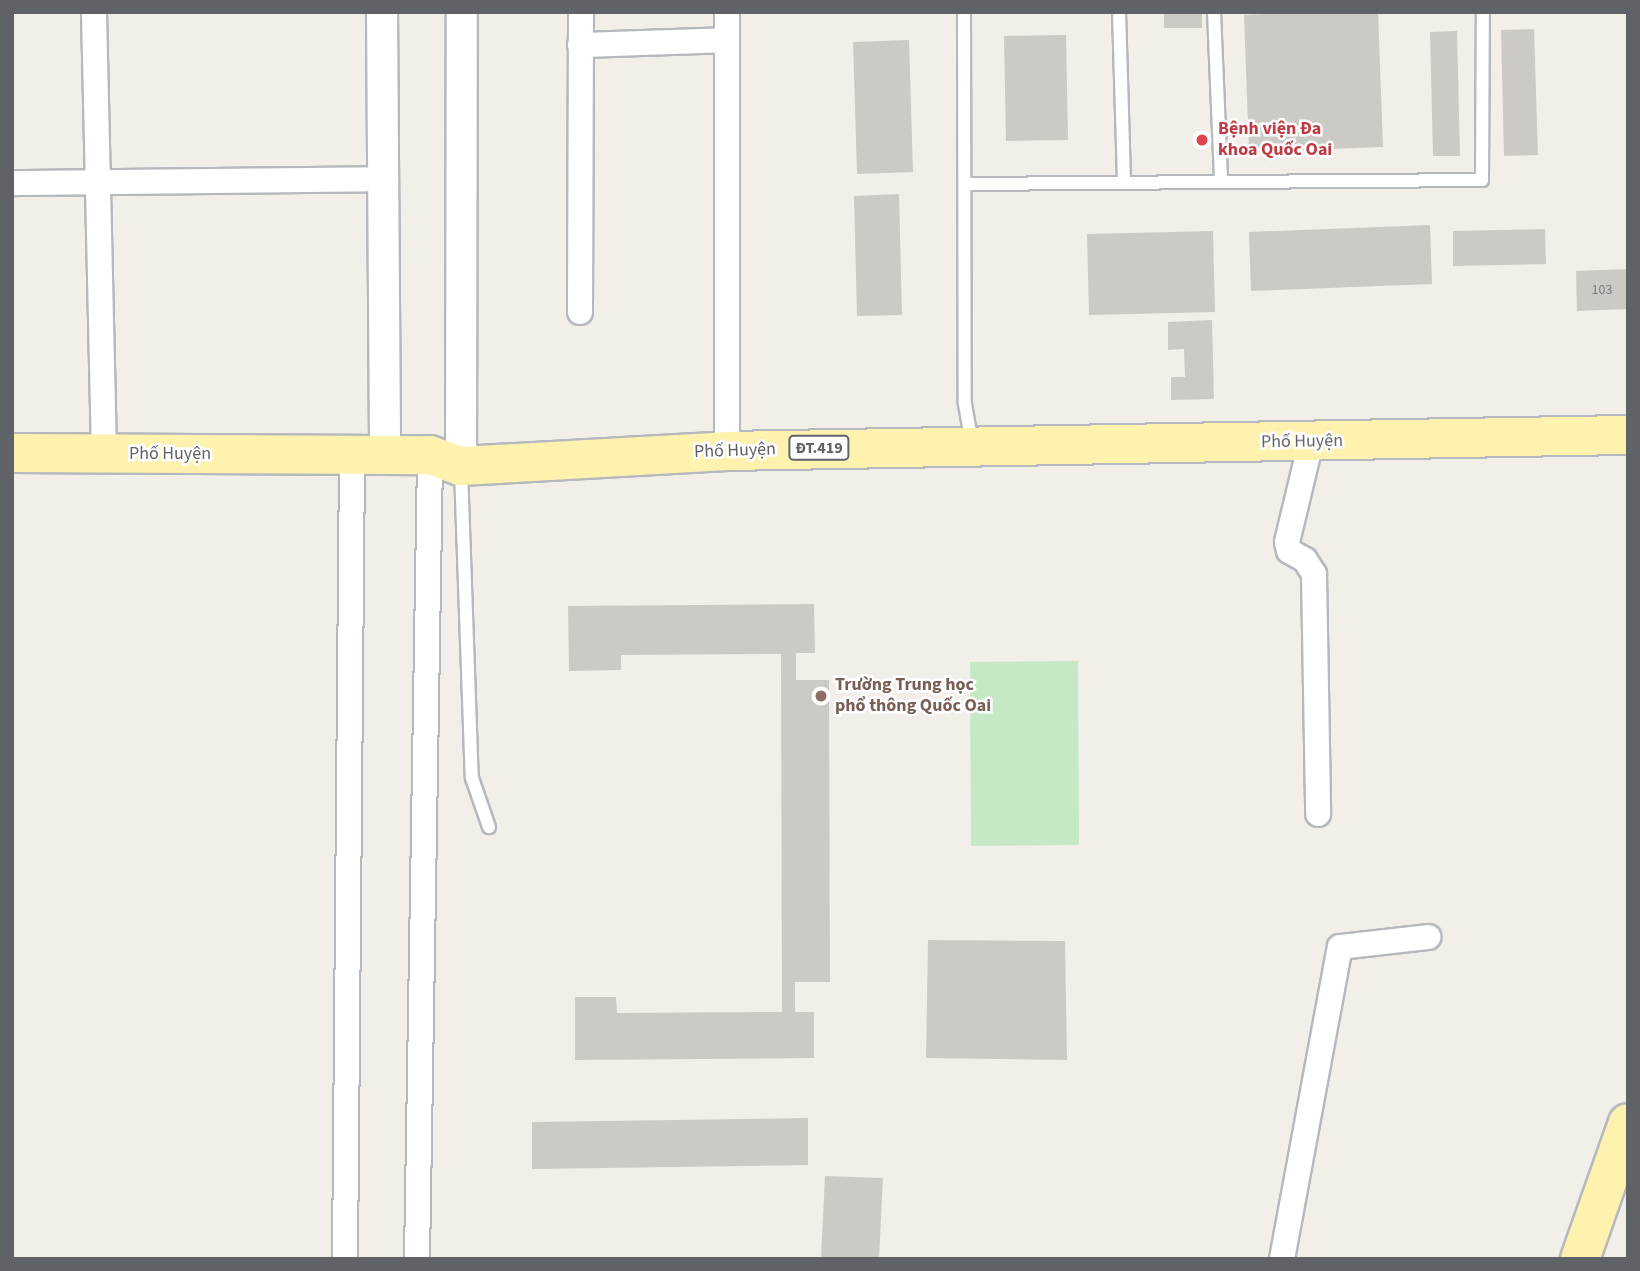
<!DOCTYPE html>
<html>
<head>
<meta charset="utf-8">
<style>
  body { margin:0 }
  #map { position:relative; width:1640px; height:1271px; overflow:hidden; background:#f1efe8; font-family:"Source Sans 3",sans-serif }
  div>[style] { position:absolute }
  .green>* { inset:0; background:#c5e8c5 }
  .building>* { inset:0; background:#cccac5 }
  .roads { filter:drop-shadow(2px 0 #b5b8bc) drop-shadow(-2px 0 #b5b8bc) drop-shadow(0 2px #b5b8bc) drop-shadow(0 -2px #b5b8bc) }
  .service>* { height:12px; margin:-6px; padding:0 6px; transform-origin:6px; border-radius:6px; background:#fff }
  .minor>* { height:24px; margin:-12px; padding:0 12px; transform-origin:12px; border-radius:12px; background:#fff }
  .tertiary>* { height:30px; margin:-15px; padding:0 15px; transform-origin:15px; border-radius:15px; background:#fff }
  .primary>* { height:38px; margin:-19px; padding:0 19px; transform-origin:19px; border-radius:19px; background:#fff2af }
  .dots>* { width:19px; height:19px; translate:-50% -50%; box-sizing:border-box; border:4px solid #fff; border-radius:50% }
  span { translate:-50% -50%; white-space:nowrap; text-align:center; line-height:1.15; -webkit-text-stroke:5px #fff; paint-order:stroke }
  .number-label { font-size:14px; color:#7a7d7f }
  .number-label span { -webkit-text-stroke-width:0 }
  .shield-label span { padding:2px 5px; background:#fff; border:2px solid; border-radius:5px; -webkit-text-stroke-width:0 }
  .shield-label { font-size:16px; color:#5f6368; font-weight:700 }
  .health-label { font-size:18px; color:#be3a42; font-weight:700 }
  .left { translate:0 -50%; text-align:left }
  .street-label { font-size:18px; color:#5f6368 }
  .education-label { font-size:18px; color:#785e54; font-weight:700 }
  .frame { position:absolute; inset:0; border:14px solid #5f6368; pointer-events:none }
</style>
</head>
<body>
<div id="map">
  <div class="green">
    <div style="clip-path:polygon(1078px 661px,1079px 845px,971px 846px,970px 662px)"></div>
  </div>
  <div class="building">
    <div style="clip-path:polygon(1164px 12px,1202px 12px,1202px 28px,1164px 28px)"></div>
    <div style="clip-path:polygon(1316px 12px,1378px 12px,1383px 147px,1249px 152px,1244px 15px)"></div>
    <div style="clip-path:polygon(1534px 29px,1538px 155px,1504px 156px,1501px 30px)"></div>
    <div style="clip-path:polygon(1457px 31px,1460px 156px,1433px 156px,1430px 32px)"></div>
    <div style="clip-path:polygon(1066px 35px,1068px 140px,1006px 141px,1004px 36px)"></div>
    <div style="clip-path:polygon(909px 40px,913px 172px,857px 174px,853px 42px)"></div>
    <div style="clip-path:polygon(899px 194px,902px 315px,857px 316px,854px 196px)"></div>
    <div style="clip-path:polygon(1430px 225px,1432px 284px,1251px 291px,1249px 232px)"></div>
    <div style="clip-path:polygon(1545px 229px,1546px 264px,1453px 266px,1453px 231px)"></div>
    <div style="clip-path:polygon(1213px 231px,1215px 312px,1089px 315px,1087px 234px)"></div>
    <div style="clip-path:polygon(1628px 269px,1628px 309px,1577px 311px,1576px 271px)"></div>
    <div style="clip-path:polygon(1212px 320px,1214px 399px,1171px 400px,1171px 377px,1185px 377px,1184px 349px,1168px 350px,1168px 322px)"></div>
    <div style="clip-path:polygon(814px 604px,815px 653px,796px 653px,796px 680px,829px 680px,830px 982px,795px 982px,795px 1012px,814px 1012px,814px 1058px,575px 1060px,575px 997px,616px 997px,617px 1013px,782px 1012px,781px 654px,621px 655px,621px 670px,569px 671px,568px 606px)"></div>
    <div style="clip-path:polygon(928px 940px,1065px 941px,1067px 1060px,926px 1058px)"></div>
    <div style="clip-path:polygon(808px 1118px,808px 1165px,532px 1169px,532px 1122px)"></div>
    <div style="clip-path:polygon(825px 1176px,883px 1178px,879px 1259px,821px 1259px)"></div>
  </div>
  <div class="roads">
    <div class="service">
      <div style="left:964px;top:12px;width:392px;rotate:89.9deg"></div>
      <div style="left:965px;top:404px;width:41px;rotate:80.1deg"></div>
      <div style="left:1119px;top:12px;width:170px;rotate:88.3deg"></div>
      <div style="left:1214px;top:12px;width:170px;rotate:87.6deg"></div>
      <div style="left:965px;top:184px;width:517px;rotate:-0.44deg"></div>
      <div style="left:1482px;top:180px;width:168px;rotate:-89.7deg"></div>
      <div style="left:461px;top:470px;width:308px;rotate:88deg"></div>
      <div style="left:472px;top:778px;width:52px;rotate:70.9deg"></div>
    </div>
    <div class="minor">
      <div style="left:94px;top:12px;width:442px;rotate:88.7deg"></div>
      <div style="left:727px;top:12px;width:439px;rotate:90deg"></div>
      <div style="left:580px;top:45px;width:147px;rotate:-1.9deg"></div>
      <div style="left:12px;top:183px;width:353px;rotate:-0.6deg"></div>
      <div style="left:580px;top:312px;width:300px;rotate:-89.8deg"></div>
      <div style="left:1311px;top:442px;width:103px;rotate:103.5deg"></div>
      <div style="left:1287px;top:542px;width:9px;rotate:77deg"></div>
      <div style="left:1289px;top:551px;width:18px;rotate:29deg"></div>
      <div style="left:1305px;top:560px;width:17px;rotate:57deg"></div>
      <div style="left:1314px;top:574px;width:240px;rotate:89deg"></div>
      <div style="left:345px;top:1259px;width:804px;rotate:-89.5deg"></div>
      <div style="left:417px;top:1259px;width:804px;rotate:-89.07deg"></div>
      <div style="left:1282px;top:1259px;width:317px;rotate:-79.5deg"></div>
      <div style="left:1340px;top:947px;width:89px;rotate:-6.5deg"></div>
    </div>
    <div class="tertiary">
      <div style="left:382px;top:12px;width:443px;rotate:89.6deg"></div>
      <div style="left:461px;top:466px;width:454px;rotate:-89.9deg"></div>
    </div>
    <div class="primary">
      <div style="left:12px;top:453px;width:418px;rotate:0.3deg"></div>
      <div style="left:430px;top:455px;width:33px;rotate:20deg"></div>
      <div style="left:461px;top:466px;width:266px;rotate:-3.2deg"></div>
      <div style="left:727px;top:451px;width:901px;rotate:-1.02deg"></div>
      <div style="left:1580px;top:1259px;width:144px;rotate:-70.6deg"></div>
    </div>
  </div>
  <div class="dots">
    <div style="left:1202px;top:140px;background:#e0444e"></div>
    <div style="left:821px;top:696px;background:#8d6e63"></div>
  </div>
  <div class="number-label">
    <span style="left:1602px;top:290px">103</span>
  </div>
  <div class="shield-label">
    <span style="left:819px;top:448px">ĐT.419</span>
  </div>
  <div class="health-label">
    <span class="left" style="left:1218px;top:140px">Bệnh viện Đa<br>khoa Quốc Oai</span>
  </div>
  <div class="street-label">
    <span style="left:1302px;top:442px;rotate:-1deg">Phố Huyện</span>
    <span style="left:735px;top:451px;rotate:-2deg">Phố Huyện</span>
    <span style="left:170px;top:454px">Phố Huyện</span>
  </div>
  <div class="education-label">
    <span class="left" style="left:835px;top:696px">Trường Trung học<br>phổ thông Quốc Oai</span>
  </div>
  <div class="frame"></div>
</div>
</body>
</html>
